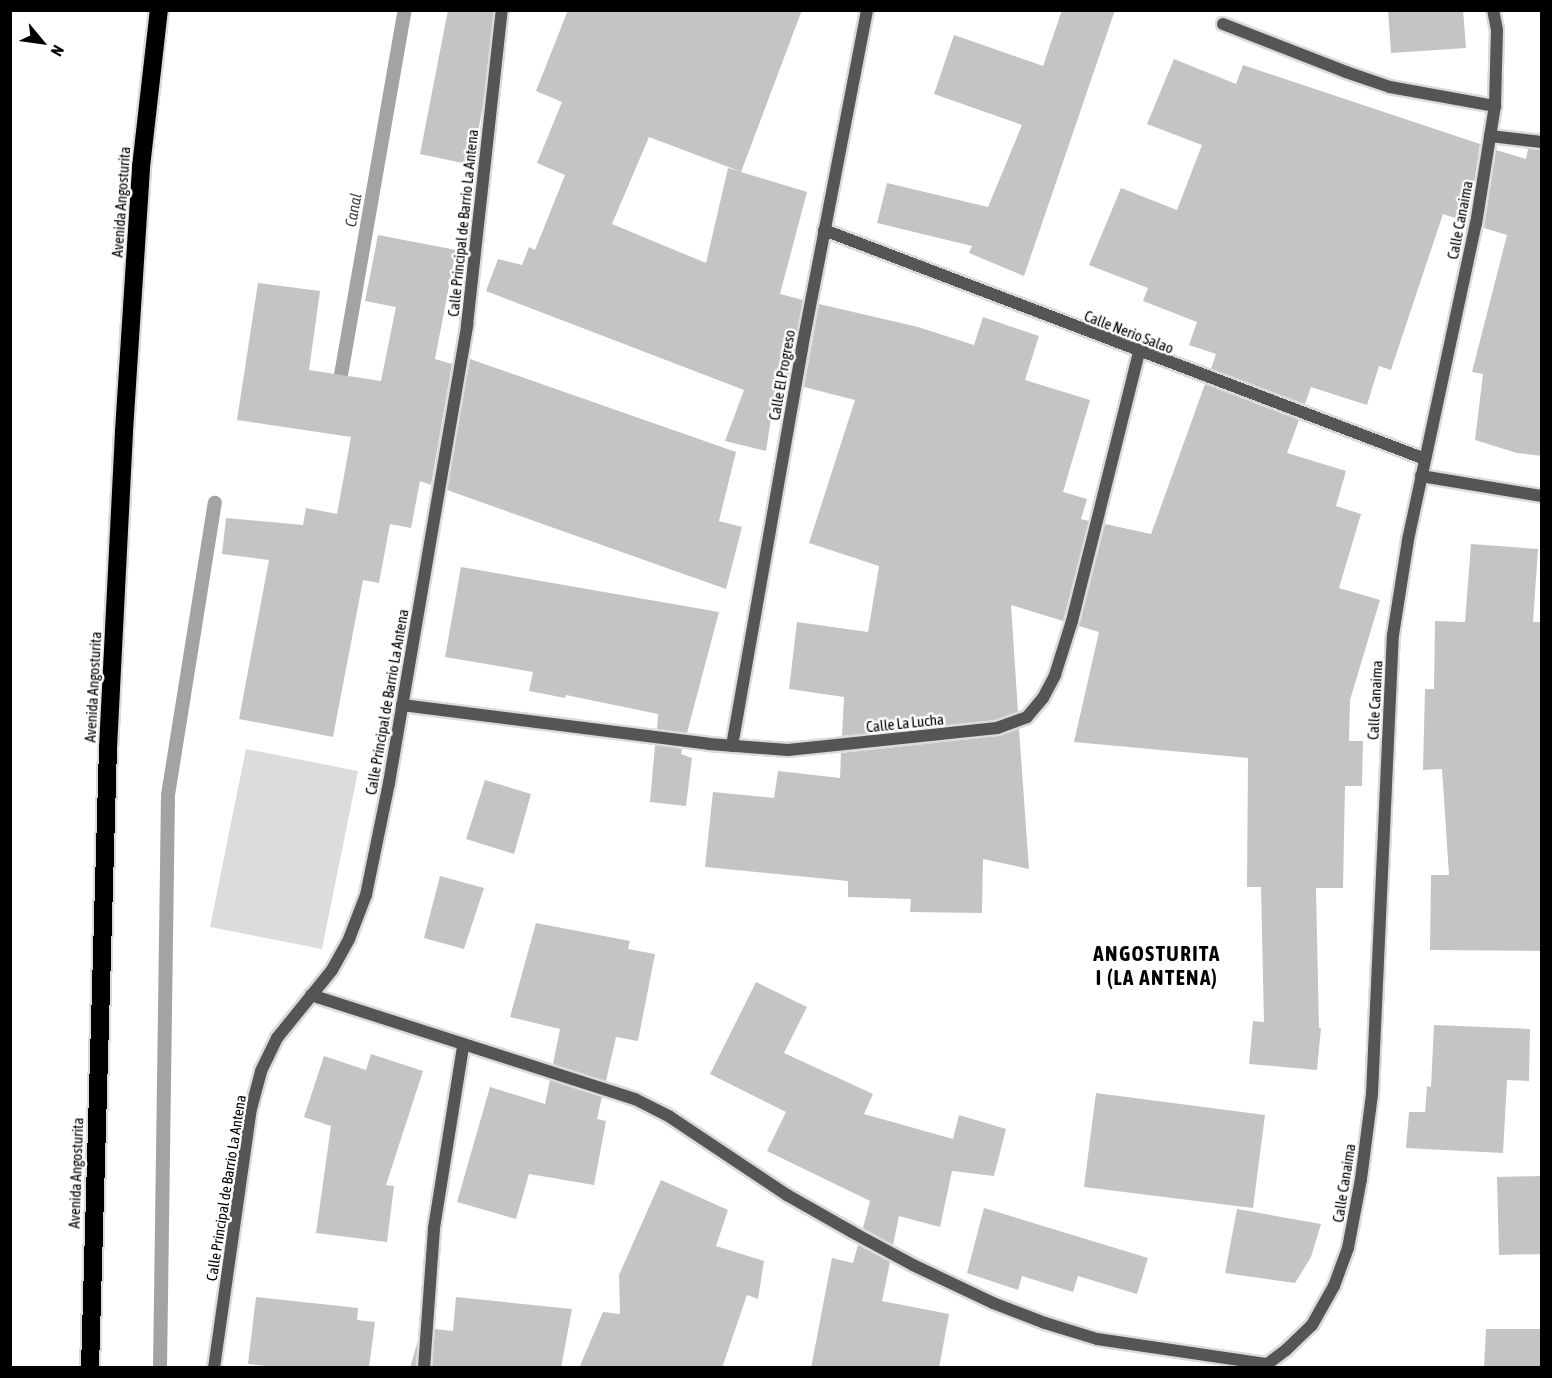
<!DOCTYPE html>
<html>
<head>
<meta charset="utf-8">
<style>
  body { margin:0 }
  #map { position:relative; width:1552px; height:1378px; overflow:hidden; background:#fff; font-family:"Asap Condensed",sans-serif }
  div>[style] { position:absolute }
  .green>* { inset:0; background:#dcdcdc }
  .stream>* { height:14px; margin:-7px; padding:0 7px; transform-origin:7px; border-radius:7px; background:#a3a3a3 }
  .building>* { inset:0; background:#c4c4c4 }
  .roads { filter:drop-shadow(2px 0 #dbdbdb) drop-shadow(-2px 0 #dbdbdb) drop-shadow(0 2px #dbdbdb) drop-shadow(0 -2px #dbdbdb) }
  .street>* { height:12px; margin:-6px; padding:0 6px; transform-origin:6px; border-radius:6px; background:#555 }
  .highway>* { height:18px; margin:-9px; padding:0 9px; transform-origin:9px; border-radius:9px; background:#000 }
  span { translate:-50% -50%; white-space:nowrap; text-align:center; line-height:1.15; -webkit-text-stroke:5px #fff; paint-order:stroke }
  .street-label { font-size:15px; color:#000 }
  .water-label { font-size:16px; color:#444; font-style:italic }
  .district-label { font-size:21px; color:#000; font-weight:700; letter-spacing:1.5px }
  .frame { position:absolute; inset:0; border:12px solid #000; pointer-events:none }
  .north { position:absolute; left:12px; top:12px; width:60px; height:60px; -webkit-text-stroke:4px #fff; paint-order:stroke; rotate:119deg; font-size:16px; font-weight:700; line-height:24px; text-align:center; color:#000 }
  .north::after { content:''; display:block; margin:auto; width:21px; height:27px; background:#000; clip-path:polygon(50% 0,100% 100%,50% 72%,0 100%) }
</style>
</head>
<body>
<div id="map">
  <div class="green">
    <div style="clip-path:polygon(246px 749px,358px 771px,322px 949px,210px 927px)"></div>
  </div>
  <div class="stream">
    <div style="left:338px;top:392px;width:388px;rotate:-80.1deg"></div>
    <div style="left:160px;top:1368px;width:573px;rotate:-89.2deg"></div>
    <div style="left:168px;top:795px;width:296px;rotate:-80.9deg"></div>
  </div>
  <div class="building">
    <div style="clip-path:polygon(448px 10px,494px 10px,483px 105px,472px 165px,420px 154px)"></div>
    <div style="clip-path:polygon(evenodd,568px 10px,802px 10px,741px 172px,807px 192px,780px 294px,803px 300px,787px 383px,777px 380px,766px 451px,725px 441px,744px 390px,486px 291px,498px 259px,522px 265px,529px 247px,535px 250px,565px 175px,537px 163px,562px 102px,536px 91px,568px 10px,649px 137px,739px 171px,728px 168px,706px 263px,612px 224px,649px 137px)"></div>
    <div style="clip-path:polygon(1062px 10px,1115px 10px,1024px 276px,969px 253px,972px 246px,877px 223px,887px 183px,988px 207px,1022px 125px,934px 94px,954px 35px,1043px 66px)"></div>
    <div style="clip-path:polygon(1388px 10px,1463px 10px,1466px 48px,1391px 53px)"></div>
    <div style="clip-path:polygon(1174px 59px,1236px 84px,1243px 65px,1480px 144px,1468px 222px,1443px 214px,1391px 370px,1379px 366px,1367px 405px,1311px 387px,1305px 404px,1211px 369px,1216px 354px,1189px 345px,1197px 322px,1143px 301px,1148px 288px,1089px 265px,1121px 188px,1177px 210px,1202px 145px,1147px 124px)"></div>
    <div style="clip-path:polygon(1528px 149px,1542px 150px,1542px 456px,1517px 453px,1475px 440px,1483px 374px,1472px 372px,1507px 235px,1484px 228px,1496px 150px,1526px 159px)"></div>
    <div style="clip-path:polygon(378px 235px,456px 250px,435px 359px,452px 364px,431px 485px,420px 481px,411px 528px,390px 524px,379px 583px,363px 580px,333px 737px,239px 719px,269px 560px,222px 554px,226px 518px,303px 525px,306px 508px,337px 514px,351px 437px,237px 420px,258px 283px,320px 291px,309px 370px,381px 381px,396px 307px,365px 301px)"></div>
    <div style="clip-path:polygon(819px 304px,918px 327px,974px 345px,983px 317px,1039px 336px,1025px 380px,1090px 400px,1063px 492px,1087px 499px,1081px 519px,1089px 521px,1063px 621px,1011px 605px,1018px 712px,995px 720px,842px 736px,844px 697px,789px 689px,797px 622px,868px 632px,879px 566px,809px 543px,855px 400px,804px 387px)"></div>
    <div style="clip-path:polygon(470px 359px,736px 452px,719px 521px,742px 527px,726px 589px,447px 490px)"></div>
    <div style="clip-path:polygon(1205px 384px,1299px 420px,1287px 453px,1346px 471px,1336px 506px,1361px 514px,1339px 588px,1380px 600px,1350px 700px,1349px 741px,1363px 741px,1362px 786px,1345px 786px,1343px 888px,1316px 888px,1319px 1028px,1321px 1028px,1317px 1070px,1249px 1064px,1253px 1021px,1264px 1022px,1261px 887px,1247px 887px,1248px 758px,1074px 742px,1099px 632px,1079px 626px,1105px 524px,1151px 534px)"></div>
    <div style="clip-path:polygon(1471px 544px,1538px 549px,1533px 622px,1542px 622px,1542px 951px,1430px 950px,1431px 875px,1449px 875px,1442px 769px,1423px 770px,1425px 689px,1434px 689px,1435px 621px,1465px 622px)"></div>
    <div style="clip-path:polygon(461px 567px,719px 612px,687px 733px,657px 729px,658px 714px,566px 695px,565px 698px,529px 691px,533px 672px,445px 657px)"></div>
    <div style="clip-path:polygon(1019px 729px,1029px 869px,983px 859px,982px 913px,910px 912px,911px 899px,848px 897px,848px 881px,705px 867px,713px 792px,774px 798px,778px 771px,840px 778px,841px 753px,998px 736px)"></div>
    <div style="clip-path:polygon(655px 745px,682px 749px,681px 754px,692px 758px,686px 806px,650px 802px)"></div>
    <div style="clip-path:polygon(485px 780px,531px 794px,514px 854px,466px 839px)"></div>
    <div style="clip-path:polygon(440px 876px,484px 888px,464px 949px,424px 938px)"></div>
    <div style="clip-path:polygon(536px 923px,630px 941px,628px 949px,655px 954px,638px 1041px,616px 1037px,606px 1081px,553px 1064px,560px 1029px,510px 1017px)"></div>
    <div style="clip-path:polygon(756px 982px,807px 1007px,784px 1053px,873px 1094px,864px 1114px,953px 1139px,959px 1115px,1006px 1129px,994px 1176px,952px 1171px,940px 1227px,899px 1216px,893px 1245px,863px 1228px,870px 1201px,767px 1151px,786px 1112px,710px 1074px)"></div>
    <div style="clip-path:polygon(1434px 1025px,1530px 1029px,1529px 1081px,1507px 1080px,1503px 1153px,1406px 1148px,1409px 1112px,1425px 1112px,1427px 1086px,1431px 1087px)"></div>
    <div style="clip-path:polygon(371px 1054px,423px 1071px,386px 1185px,394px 1186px,387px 1242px,316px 1233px,331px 1126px,304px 1117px,324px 1056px,366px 1070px)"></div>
    <div style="clip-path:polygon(550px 1080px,602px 1097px,597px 1119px,606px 1121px,594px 1185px,529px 1174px,516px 1219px,457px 1202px,490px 1087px,545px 1104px)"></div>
    <div style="clip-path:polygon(1096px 1093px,1265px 1115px,1253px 1208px,1084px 1187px)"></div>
    <div style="clip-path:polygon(1542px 1176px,1542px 1254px,1499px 1255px,1497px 1177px)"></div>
    <div style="clip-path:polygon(661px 1180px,728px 1210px,716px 1246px,764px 1261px,758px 1299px,747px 1295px,722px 1368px,579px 1368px,603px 1312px,620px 1314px,619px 1275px)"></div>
    <div style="clip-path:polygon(984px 1208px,1148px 1258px,1137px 1294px,1078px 1276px,1073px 1292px,1022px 1276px,1018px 1290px,967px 1273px)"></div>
    <div style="clip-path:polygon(1237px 1209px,1321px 1224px,1311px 1257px,1295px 1283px,1225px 1273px)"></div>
    <div style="clip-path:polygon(858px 1245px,890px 1262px,882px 1301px,949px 1314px,939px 1368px,811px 1368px,832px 1258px,853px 1263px)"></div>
    <div style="clip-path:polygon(256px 1297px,358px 1308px,357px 1320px,375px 1322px,369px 1368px,282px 1368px,248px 1364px)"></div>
    <div style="clip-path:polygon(456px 1297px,572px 1309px,561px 1368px,432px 1368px,435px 1329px,453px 1331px)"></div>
    <div style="clip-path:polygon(1486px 1329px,1542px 1329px,1542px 1368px,1484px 1368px)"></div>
    <div style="clip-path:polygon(418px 1340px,416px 1368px,410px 1368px)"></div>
  </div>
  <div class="roads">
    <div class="street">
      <div style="left:1223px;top:24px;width:132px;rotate:21.3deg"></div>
      <div style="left:1346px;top:72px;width:46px;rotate:18.8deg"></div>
      <div style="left:1390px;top:87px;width:107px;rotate:10.3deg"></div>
      <div style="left:1490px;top:136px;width:52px;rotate:6.6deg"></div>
      <div style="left:824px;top:230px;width:643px;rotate:20.86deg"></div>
      <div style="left:1421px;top:476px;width:123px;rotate:9.4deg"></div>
      <div style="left:402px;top:705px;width:309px;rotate:7.2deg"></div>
      <div style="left:709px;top:744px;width:79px;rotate:4.3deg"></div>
      <div style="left:788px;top:750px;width:210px;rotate:-6deg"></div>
      <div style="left:997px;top:728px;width:32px;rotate:-20deg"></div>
      <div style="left:1027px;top:717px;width:25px;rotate:-50deg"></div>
      <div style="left:1043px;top:698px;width:26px;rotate:-62deg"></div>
      <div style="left:1055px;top:675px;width:57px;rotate:-72.5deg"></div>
      <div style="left:1072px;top:621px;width:277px;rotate:-76deg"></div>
      <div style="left:732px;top:746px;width:404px;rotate:-80deg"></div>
      <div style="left:802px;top:348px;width:344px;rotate:-79.1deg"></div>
      <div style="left:311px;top:995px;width:340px;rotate:17.8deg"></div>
      <div style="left:635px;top:1099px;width:39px;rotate:27deg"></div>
      <div style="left:670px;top:1117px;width:141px;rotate:33.7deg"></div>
      <div style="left:787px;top:1195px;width:75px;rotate:29.6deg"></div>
      <div style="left:852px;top:1232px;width:69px;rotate:28.4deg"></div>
      <div style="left:913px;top:1265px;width:89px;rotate:25.4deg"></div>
      <div style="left:993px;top:1303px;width:56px;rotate:21deg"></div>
      <div style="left:1045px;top:1323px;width:54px;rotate:17.1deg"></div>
      <div style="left:1097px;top:1339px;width:172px;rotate:8.4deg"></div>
      <div style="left:214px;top:1368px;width:262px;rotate:-81.9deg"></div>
      <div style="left:251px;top:1109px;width:39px;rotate:-75deg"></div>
      <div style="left:261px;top:1071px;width:37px;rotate:-64deg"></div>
      <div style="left:277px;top:1038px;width:87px;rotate:-51deg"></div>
      <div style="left:332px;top:970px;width:35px;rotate:-61deg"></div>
      <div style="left:349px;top:939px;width:47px;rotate:-68.9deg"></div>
      <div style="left:366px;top:895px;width:114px;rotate:-78.4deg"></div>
      <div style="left:389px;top:783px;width:465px;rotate:-80.3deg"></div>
      <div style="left:467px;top:325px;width:317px;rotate:-83.7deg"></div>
      <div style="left:424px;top:1368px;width:140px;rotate:-85.9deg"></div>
      <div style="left:434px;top:1228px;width:184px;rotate:-80.9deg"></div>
      <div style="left:1262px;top:1368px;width:30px;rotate:-37deg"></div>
      <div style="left:1286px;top:1350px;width:36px;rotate:-44deg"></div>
      <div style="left:1312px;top:1325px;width:45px;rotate:-60.6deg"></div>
      <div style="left:1334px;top:1286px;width:40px;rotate:-69.8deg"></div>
      <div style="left:1348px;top:1248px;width:70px;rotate:-79.3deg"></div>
      <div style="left:1361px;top:1179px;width:86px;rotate:-82.6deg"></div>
      <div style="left:1372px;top:1094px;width:459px;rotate:-87.4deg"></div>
      <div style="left:1393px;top:635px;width:96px;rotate:-81deg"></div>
      <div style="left:1408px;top:540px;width:323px;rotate:-77.9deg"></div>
      <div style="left:1476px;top:224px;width:120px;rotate:-80.9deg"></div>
      <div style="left:1495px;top:106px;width:76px;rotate:-88.5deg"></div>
      <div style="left:1497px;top:30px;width:20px;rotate:-101deg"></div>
    </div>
    <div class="highway">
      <div style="left:90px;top:1368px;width:620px;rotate:-88.34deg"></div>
      <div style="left:108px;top:748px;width:317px;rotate:-87.1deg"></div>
      <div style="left:124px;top:431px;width:265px;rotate:-86.3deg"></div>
      <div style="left:141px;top:167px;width:158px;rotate:-83.5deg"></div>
    </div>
  </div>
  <div class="street-label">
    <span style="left:121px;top:202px;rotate:-86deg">Avenida Angosturita</span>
    <span style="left:1460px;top:220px;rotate:-79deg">Calle Canaima</span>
    <span style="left:463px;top:223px;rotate:-84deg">Calle Principal de Barrio La Antena</span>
    <span style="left:1129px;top:332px;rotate:21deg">Calle Nerio Salao</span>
    <span style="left:782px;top:375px;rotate:-80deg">Calle El Progreso</span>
    <span style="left:93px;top:687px;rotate:-87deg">Avenida Angosturita</span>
    <span style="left:1375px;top:700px;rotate:-87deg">Calle Canaima</span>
    <span style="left:387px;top:702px;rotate:-80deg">Calle Principal de Barrio La Antena</span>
    <span style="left:905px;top:723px;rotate:-6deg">Calle La Lucha</span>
    <span style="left:76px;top:1173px;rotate:-88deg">Avenida Angosturita</span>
    <span style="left:1344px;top:1183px;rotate:-81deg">Calle Canaima</span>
    <span style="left:226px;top:1188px;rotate:-81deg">Calle Principal de Barrio La Antena</span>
  </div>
  <div class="water-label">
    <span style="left:353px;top:210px;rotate:-80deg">Canal</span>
  </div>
  <div class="district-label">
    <span style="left:1157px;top:965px">ANGOSTURITA<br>I (LA ANTENA)</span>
  </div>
  <div class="frame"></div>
  <div class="north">N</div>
</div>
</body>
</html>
